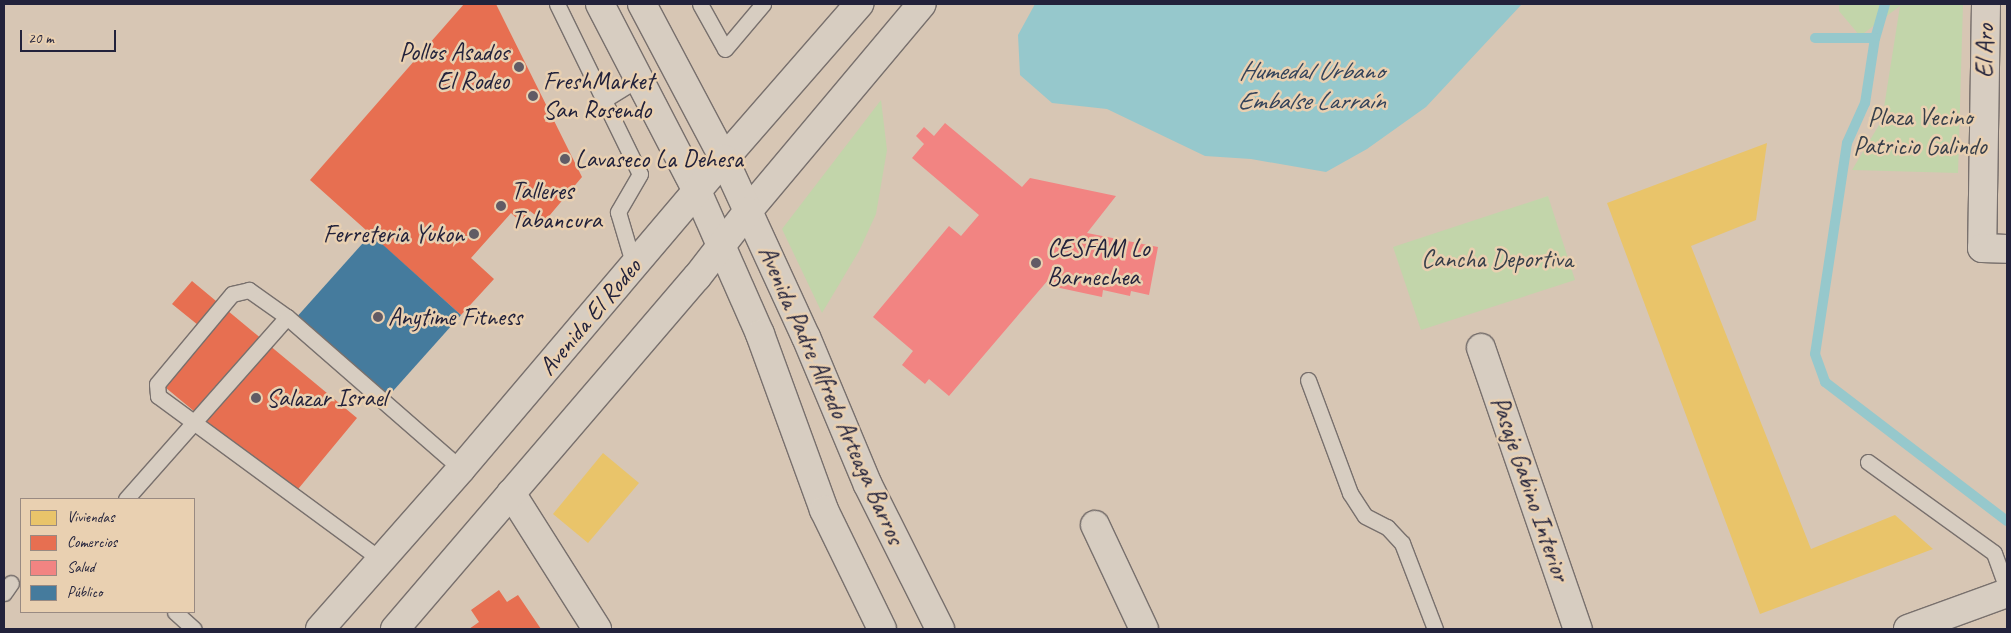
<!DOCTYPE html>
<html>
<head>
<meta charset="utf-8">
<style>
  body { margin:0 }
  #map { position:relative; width:2011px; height:633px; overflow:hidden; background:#d7c6b4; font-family:Caveat,sans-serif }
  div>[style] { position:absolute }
  .green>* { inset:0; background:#c2d5aa }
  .water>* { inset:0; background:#96c8cc }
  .homes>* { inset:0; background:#e9c46a }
  .shops>* { inset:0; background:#e76f51 }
  .health>* { inset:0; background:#f28482 }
  .public>* { inset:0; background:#457b9d }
  .stream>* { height:10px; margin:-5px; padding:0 5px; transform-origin:5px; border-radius:5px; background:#96c8cc }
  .roads { filter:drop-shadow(1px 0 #78706d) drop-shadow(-1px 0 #78706d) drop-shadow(0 1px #78706d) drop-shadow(0 -1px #78706d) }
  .service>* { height:15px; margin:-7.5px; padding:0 7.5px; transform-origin:7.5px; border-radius:7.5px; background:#d7cdc1 }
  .minor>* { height:28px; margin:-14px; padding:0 14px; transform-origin:14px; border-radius:14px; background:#d7cdc1 }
  .tertiary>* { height:28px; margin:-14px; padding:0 14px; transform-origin:14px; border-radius:14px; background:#d7cdc1 }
  .secondary>* { height:28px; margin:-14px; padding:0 14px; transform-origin:14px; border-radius:14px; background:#d7cdc1 }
  .dots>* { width:14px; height:14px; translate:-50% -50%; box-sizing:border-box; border:2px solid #e9d0b1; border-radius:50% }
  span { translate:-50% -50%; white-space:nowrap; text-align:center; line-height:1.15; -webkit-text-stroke:5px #e9d0b1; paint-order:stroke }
  .street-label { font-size:25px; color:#22223b }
  .poi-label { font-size:25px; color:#22223b }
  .right { translate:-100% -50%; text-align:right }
  .left { translate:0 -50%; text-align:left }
  .park-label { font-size:25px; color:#373f4a }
  .water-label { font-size:26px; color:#34435a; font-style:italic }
  .frame { position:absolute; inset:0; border:5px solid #22223b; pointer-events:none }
  .legend { position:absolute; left:20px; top:498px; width:175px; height:115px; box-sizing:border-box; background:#e9d0b1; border:1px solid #998a82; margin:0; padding:6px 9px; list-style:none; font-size:15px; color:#22223b }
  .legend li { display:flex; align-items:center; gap:10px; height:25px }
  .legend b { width:25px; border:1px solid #998a82 }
  .scale { position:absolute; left:20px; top:30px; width:96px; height:22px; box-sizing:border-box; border:2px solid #22223b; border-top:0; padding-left:6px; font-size:15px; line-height:18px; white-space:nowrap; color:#22223b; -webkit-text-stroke:4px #e9d0b1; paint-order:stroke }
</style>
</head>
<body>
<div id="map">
  <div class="green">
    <div style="clip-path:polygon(1839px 4px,1963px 4px,1958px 173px,1852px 170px,1882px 120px,1900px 6px,1860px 36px,1839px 11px)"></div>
    <div style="clip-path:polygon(881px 100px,887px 150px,876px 214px,859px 251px,822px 313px,782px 229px)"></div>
    <div style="clip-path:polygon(1548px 196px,1575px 280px,1421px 330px,1393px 247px)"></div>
  </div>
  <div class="water">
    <div style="clip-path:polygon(1035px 4px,1522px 4px,1426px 107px,1367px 149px,1326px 172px,1251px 159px,1205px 156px,1107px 109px,1052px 103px,1020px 75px,1018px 35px)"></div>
  </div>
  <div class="homes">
    <div style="clip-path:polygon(1767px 143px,1756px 220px,1691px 246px,1811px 549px,1895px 515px,1933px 549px,1760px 614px,1607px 203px)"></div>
    <div style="clip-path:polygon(603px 453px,639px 483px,588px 543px,553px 514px)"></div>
  </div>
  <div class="shops">
    <div style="clip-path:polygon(464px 4px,496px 4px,582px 177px,544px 222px,530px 211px,521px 222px,511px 213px,471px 258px,494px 279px,461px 315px,310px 180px)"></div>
    <div style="clip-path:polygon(192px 281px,357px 418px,294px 494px,154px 378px,198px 325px,172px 304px)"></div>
    <div style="clip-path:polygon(499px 590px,507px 602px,518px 595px,541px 629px,469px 629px,479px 622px,471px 610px)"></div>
  </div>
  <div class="health">
    <div style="clip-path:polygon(945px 123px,1022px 187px,1030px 178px,1116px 196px,1087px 233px,1158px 247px,1149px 295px,1131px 291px,1130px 296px,1103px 290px,1102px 297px,1060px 288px,1049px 279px,949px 396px,929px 379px,925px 384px,902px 365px,913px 351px,873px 317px,949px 226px,961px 236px,979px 215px,912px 158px,924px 144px,916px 136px,924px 127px,934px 136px)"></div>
  </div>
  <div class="public">
    <div style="clip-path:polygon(371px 234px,461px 315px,385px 400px,295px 319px)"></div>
  </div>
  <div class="stream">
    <div style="left:1885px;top:4px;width:35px;rotate:106deg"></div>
    <div style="left:1875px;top:38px;width:66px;rotate:98.7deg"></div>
    <div style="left:1865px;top:103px;width:44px;rotate:114.2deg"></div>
    <div style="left:1847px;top:143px;width:213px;rotate:98.6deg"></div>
    <div style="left:1815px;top:354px;width:30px;rotate:70deg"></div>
    <div style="left:1825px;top:382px;width:229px;rotate:37.4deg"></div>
    <div style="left:1815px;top:38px;width:60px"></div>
  </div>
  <div class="roads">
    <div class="service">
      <div style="left:557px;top:4px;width:189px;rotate:64deg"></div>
      <div style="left:640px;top:174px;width:44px;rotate:120.1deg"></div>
      <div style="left:618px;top:212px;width:56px;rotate:73.5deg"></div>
      <div style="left:700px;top:4px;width:51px;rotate:60.9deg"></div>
      <div style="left:725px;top:49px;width:59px;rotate:-49.8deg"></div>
      <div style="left:604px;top:100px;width:40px;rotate:-32deg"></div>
      <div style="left:287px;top:317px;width:47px;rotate:-144.6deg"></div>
      <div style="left:249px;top:290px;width:17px;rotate:167deg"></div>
      <div style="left:232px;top:294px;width:117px;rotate:129.8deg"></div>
      <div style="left:157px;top:384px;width:12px;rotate:85deg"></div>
      <div style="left:158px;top:396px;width:275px;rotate:36.3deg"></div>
      <div style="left:1308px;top:380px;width:121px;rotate:69.6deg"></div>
      <div style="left:1350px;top:493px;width:27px;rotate:57deg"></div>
      <div style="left:1365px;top:516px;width:25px;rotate:27deg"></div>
      <div style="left:1387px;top:527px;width:22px;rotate:47deg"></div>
      <div style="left:1402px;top:543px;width:92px;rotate:69deg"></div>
      <div style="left:1868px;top:462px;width:155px;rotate:35.8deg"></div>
      <div style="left:1994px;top:553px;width:38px;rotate:70deg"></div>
      <div style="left:126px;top:499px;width:243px;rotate:-48.5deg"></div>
      <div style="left:287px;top:317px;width:231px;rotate:41.1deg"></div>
      <div style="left:4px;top:593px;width:12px;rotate:-55deg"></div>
      <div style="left:175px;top:612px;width:25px;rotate:42deg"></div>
    </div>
    <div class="minor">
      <div style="left:1986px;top:4px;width:244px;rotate:90.9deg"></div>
      <div style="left:1982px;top:248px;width:25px;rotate:2deg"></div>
      <div style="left:1481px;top:348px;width:297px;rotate:71deg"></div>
      <div style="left:511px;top:493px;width:161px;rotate:57.7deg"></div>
      <div style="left:1095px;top:525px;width:115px;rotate:64.8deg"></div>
    </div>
    <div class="tertiary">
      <div style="left:600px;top:4px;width:211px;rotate:62.6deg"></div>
      <div style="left:642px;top:4px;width:175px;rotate:62.1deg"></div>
      <div style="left:724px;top:159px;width:206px;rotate:-48.9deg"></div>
      <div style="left:748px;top:211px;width:270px;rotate:-50deg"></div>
    </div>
    <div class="secondary">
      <div style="left:697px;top:191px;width:156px;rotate:66.2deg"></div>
      <div style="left:760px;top:334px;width:187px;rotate:70deg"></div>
      <div style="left:824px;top:510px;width:132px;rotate:64deg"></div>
      <div style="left:320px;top:629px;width:213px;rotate:-48.6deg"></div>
      <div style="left:461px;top:469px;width:407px;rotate:-49.7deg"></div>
      <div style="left:724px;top:159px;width:196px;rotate:65.3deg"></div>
      <div style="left:806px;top:337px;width:160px;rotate:67.3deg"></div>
      <div style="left:868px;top:485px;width:161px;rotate:63.4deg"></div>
      <div style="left:395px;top:629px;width:464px;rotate:-49.4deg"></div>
      <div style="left:697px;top:277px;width:83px;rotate:-52.3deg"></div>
      <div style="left:1908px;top:629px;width:105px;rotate:-20deg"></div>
    </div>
  </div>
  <div class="dots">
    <div style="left:519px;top:67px;background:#615b65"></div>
    <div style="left:533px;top:96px;background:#615b65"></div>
    <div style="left:565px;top:159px;background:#615b65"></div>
    <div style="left:501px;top:206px;background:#615b65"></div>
    <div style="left:474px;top:234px;background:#615b65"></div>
    <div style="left:1036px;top:263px;background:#615b65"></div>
    <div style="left:378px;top:317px;background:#615b65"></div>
    <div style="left:256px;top:398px;background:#615b65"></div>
  </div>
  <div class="street-label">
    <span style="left:1985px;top:51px;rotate:-89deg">El Aro</span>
    <span style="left:590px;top:317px;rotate:-50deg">Avenida El Rodeo</span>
    <span style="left:831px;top:395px;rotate:66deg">Avenida Padre Alfredo Arteaga Barros</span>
    <span style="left:1530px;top:489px;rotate:71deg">Pasaje Gabino Interior</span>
  </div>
  <div class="poi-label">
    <span class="right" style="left:509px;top:67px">Pollos Asados<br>El Rodeo</span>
    <span class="left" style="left:543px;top:96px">FreshMarket<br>San Rosendo</span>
    <span class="left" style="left:575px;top:159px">Lavaseco La Dehesa</span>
    <span class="left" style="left:511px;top:206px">Talleres<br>Tabancura</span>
    <span class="right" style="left:464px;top:234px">Ferreteria Yukon</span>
    <span class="left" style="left:1047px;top:263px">CESFAM Lo<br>Barnechea</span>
    <span class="left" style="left:388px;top:317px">Anytime Fitness</span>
    <span class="left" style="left:266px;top:398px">Salazar Israel</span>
  </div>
  <div class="park-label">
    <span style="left:1920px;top:132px">Plaza Vecino<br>Patricio Galindo</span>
    <span style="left:1497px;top:259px">Cancha Deportiva</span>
  </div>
  <div class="water-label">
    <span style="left:1311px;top:86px">Humedal Urbano<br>Embalse Larraín</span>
  </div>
  <div class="frame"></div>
  <ul class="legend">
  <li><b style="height:14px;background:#e9c46a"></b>Viviendas</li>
  <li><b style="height:14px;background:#e76f51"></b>Comercios</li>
  <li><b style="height:14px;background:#f28482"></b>Salud</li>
  <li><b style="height:14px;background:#457b9d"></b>Público</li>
  </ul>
  <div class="scale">20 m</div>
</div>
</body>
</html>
